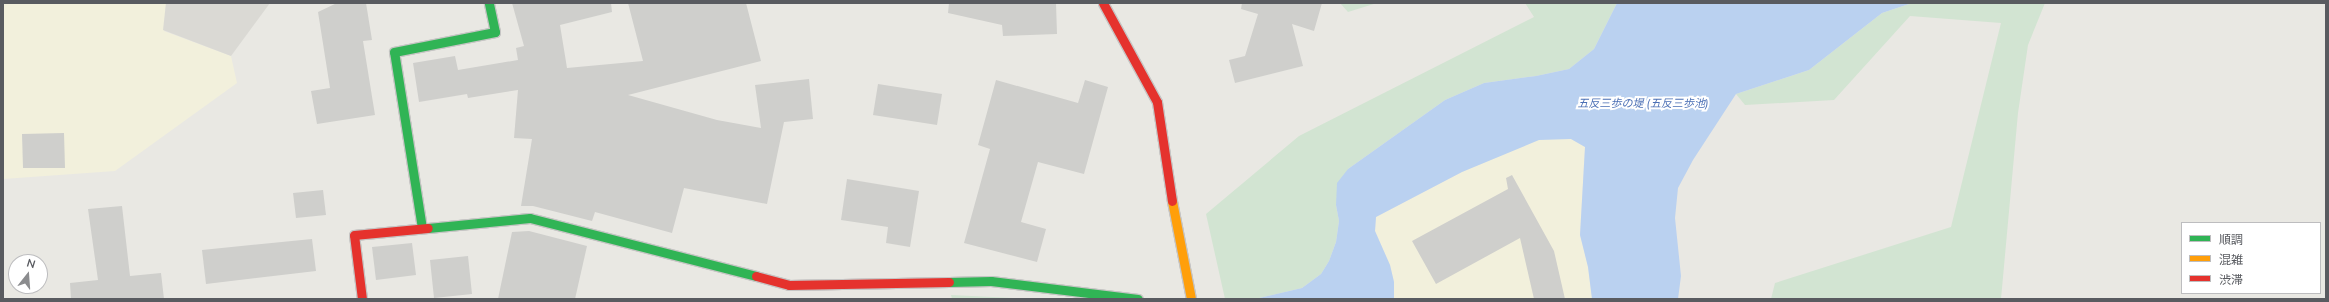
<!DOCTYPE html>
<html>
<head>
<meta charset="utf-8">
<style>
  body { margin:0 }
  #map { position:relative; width:2329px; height:302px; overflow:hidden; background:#e9e8e3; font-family:Mulish,"Noto Sans JP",sans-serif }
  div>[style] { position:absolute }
  .commercial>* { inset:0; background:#f2f0dc }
  .industrial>* { inset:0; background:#dad9d4 }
  .green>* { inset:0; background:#d2e4d2 }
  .water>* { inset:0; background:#bad1f0 }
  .building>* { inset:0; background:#cfcfcc }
  .roads { filter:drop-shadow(1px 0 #c6c5c4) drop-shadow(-1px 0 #c6c5c4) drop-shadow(0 1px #c6c5c4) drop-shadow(0 -1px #c6c5c4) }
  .fast>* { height:9px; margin:-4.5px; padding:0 4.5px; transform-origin:4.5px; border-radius:4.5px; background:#30b455 }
  .slow>* { height:9px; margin:-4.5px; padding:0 4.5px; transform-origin:4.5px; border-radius:4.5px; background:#ff9f0a }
  .jam>* { height:9px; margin:-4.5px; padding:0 4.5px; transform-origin:4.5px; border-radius:4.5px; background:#e5322d }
  span { translate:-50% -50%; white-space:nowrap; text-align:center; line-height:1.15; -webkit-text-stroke:4px #fff; paint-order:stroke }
  .water-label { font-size:11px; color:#4c70b5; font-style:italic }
  .frame { position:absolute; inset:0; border:4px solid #595b60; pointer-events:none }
  .legend { position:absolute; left:2181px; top:222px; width:140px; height:72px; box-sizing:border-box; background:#fff; border:1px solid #bdbdbf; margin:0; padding:5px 7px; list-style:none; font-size:12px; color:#595b60 }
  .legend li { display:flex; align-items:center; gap:8px; height:20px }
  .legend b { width:20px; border:1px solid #bdbdbf }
  .north { position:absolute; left:8px; top:254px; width:40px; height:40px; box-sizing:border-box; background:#fff; border:1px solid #bdbdbf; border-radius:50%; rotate:17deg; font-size:11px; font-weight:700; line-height:16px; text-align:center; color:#595b60 }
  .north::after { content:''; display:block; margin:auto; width:14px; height:18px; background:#8b8c8e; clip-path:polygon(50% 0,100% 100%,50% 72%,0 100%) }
</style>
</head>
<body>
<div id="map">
  <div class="commercial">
    <div style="clip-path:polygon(3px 3px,166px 3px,164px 31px,231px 56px,237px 83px,115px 171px,3px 179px)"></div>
    <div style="clip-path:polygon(1539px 139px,1571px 139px,1585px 147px,1580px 235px,1588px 267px,1592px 299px,1394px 299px,1394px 282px,1390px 265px,1375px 231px,1376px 217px,1462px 172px)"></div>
  </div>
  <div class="industrial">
    <div style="clip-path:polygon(166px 3px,270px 3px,231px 56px,163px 30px)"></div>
  </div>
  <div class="green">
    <div style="clip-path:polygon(1340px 3px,1377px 3px,1348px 12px)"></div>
    <div style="clip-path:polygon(1525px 3px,1617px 3px,1594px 49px,1569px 69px,1536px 76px,1484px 83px,1445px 100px,1348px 169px,1336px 205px,1339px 221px,1336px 242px,1329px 261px,1321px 274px,1302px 288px,1255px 299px,1225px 299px,1206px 214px,1299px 136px,1534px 17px)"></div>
    <div style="clip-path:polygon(1912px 3px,2045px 3px,2028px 45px,2018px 113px,2001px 299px,1771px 299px,1775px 283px,1951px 227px,2001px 23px,1910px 16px,1834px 100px,1745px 105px,1736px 94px,1809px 70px,1882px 13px)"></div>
    <div style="clip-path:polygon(951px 295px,1032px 299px,952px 299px)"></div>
  </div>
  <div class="water">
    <div style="clip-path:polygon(1617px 3px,1912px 3px,1882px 13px,1809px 70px,1736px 94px,1693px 160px,1678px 188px,1675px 218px,1681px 276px,1678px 299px,1592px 299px,1588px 267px,1580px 235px,1585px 147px,1571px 139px,1539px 140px,1462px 172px,1376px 217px,1375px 231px,1390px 265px,1394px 282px,1394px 299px,1255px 299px,1302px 288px,1321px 274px,1329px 261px,1336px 242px,1339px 221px,1336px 205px,1337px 183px,1348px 169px,1445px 100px,1484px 83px,1536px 76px,1569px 69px,1594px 49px)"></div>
  </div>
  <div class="building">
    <div style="clip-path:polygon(337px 3px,366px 3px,372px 40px,363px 41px,375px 115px,317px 124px,311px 91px,330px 88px,318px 12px)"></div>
    <div style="clip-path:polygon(512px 3px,611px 3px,612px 12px,560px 25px,567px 68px,643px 61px,628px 3px,746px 3px,761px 61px,628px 95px,717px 120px,761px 128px,755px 85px,809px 79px,813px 119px,784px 122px,767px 204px,684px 188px,672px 233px,595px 212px,592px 221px,533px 206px,521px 206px,532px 139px,514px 138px,518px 90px,468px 98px,467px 94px,419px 102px,413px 63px,455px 56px,458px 70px,518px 60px,516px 48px,524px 46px)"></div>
    <div style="clip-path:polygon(949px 3px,1056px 3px,1057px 34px,1003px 36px,1002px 25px,948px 13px)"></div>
    <div style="clip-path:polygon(1242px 3px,1322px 3px,1314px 31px,1292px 24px,1303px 66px,1235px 83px,1229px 60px,1245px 56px,1258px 14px,1241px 9px)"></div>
    <div style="clip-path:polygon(996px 80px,1078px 103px,1085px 80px,1108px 87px,1084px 174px,1038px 162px,1021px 222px,1046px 229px,1037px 262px,964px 243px,990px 149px,978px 145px)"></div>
    <div style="clip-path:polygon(878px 84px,942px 94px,937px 125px,873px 115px)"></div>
    <div style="clip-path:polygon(64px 133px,65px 168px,23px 168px,22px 134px)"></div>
    <div style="clip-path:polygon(1512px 175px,1554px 251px,1565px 299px,1534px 299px,1520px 238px,1436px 284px,1412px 241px,1508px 189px,1506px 178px)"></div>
    <div style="clip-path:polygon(847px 179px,919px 191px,910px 247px,886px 243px,888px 227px,841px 220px)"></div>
    <div style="clip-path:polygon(323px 190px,326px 215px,296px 218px,293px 193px)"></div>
    <div style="clip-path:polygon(122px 206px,130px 276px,161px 273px,164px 299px,71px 299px,70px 283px,98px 280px,88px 209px)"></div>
    <div style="clip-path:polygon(529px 231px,587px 246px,575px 299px,498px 299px,512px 232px)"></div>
    <div style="clip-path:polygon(312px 239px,316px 271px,206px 284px,202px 250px)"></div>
    <div style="clip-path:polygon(412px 243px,416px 275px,376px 280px,372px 247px)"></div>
    <div style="clip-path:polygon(468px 256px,472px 294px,434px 298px,430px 260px)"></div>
  </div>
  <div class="roads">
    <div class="fast">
      <div style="left:422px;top:228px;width:178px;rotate:-99deg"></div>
      <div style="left:394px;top:52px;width:103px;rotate:-11.2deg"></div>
      <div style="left:495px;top:32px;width:30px;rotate:-102deg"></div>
      <div style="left:428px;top:228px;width:102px;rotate:-5.6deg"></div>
      <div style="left:530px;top:218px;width:233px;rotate:14.4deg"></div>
      <div style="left:949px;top:282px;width:42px;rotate:-1.4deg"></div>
      <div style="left:991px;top:281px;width:148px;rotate:7deg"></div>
    </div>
    <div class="slow">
      <div style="left:1172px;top:201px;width:100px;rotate:79deg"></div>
    </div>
    <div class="jam">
      <div style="left:1103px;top:3px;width:113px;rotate:61.4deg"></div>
      <div style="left:1157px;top:102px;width:100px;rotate:81.4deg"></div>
      <div style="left:756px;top:276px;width:34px;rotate:15deg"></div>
      <div style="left:789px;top:285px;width:160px;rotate:-1.1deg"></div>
      <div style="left:362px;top:299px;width:64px;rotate:-97.1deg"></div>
      <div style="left:354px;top:235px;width:74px;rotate:-5.4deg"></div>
    </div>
  </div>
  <div class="water-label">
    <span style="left:1643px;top:103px">五反三歩の堤 (五反三歩池)</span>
  </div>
  <div class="frame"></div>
  <ul class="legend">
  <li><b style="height:5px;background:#30b455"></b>順調</li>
  <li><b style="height:5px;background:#ff9f0a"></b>混雑</li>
  <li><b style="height:5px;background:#e5322d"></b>渋滞</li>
  </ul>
  <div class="north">N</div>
</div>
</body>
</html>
